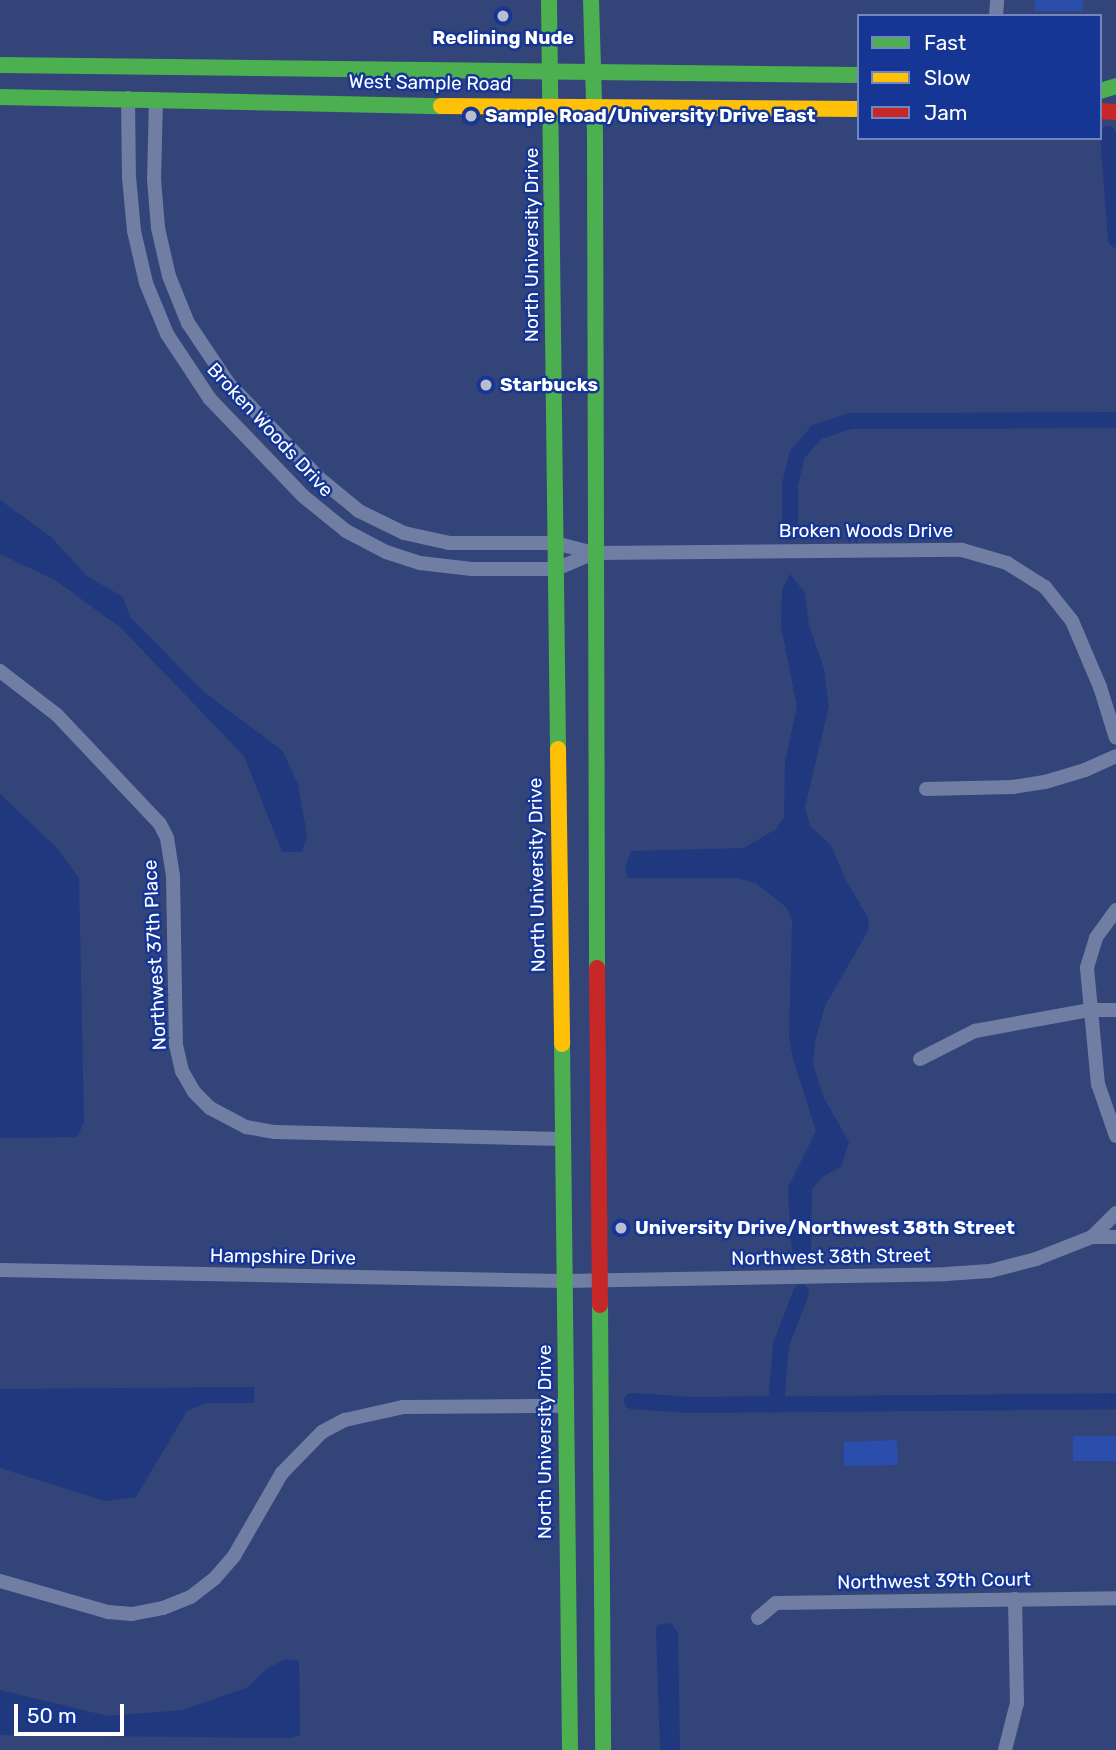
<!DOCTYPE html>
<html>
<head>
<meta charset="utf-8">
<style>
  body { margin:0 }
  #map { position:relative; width:1116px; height:1750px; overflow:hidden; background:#334478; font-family:Rubik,sans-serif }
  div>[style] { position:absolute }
  .green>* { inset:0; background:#2b4dac }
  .water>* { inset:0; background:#20387e }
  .canal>* { height:16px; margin:-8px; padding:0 8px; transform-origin:8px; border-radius:8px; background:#20387e }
  .street>* { height:14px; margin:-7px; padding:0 7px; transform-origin:7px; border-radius:7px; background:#717ea3 }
  .fast>* { height:16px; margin:-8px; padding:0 8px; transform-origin:8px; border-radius:8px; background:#4caf50 }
  .slow>* { height:16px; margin:-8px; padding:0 8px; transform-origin:8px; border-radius:8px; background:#ffc107 }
  .jam>* { height:16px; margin:-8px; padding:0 8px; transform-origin:8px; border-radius:8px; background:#c62828 }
  .dots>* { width:19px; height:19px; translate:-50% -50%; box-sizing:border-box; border:4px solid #163695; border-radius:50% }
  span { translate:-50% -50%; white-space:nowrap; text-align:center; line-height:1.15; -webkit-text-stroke:5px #163695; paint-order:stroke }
  .poi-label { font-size:19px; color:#fff; font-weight:700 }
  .left { translate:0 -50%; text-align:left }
  .street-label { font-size:19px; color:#fff }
  .legend { position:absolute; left:857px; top:14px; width:245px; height:126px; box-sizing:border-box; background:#163695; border:2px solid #7386bf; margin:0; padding:9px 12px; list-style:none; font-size:21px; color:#fff }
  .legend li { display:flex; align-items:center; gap:14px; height:35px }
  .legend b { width:35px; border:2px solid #7386bf }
  .scale { position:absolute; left:14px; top:1704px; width:110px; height:32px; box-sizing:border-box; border:4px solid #fff; border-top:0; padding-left:9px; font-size:21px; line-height:24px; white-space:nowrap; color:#fff; -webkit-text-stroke:5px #163695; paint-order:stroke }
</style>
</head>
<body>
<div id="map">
  <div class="green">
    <div style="clip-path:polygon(1035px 0,1083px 0,1083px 11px,1035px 11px)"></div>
    <div style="clip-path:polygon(1073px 1436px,1116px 1436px,1116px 1461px,1073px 1461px)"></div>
    <div style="clip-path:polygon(897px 1440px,898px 1465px,844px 1466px,844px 1442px)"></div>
  </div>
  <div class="water">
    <div style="clip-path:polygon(0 500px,50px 536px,87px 576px,123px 597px,130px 617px,204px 692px,282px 750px,298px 784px,307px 835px,302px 852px,282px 852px,244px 756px,121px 628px,55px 580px,0 554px)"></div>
    <div style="clip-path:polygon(790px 574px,805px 593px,809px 625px,824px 669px,829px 706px,805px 807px,810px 826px,831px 845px,845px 878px,868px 918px,869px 929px,825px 1006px,815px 1041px,813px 1064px,823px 1096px,849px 1142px,841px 1167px,824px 1176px,812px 1189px,811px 1254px,807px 1261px,801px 1262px,793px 1254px,790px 1236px,788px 1187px,816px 1131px,793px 1059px,789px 1037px,792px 921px,787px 908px,756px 883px,736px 878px,628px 878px,625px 867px,631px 851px,744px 848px,776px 829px,784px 817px,785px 762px,797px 707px,781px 626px,782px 589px)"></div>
    <div style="clip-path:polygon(0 794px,58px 849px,79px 878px,84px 1123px,77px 1137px,0 1138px)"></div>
    <div style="clip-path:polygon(254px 1387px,254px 1403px,207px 1403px,187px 1411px,136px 1497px,105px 1501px,0 1468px,0 1389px)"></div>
    <div style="clip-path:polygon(666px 1623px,672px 1624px,678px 1633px,680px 1750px,660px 1750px,656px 1629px,658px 1625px)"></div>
    <div style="clip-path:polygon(286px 1659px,299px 1661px,300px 1735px,290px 1738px,0 1735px,0 1690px,108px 1716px,182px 1710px,246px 1688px,268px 1668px)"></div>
  </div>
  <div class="canal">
    <div style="left:1108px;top:134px;width:106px;rotate:85.7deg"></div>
    <div style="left:790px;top:532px;width:47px;rotate:-90deg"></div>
    <div style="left:790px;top:485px;width:31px;rotate:-77deg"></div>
    <div style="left:797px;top:455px;width:30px;rotate:-49deg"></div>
    <div style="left:817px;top:432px;width:35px;rotate:-18deg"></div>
    <div style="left:850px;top:421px;width:266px;rotate:-0.2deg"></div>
    <div style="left:632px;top:1401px;width:59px;rotate:3.9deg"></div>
    <div style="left:691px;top:1405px;width:425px;rotate:-0.5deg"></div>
    <div style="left:776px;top:1404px;width:59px;rotate:-85.2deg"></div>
    <div style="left:781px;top:1345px;width:56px;rotate:-69deg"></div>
  </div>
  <div class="street">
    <div style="left:996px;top:16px;width:16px;rotate:-86deg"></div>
    <div style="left:128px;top:98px;width:79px;rotate:89.3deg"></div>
    <div style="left:129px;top:177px;width:54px;rotate:84.7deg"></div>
    <div style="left:134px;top:231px;width:53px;rotate:77deg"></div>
    <div style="left:146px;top:283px;width:55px;rotate:67.6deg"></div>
    <div style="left:167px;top:334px;width:78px;rotate:56.5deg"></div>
    <div style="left:210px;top:399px;width:134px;rotate:46.2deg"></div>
    <div style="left:303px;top:496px;width:55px;rotate:39.1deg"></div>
    <div style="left:346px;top:531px;width:45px;rotate:27.7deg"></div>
    <div style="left:386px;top:552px;width:36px;rotate:18deg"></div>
    <div style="left:420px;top:563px;width:52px;rotate:6.6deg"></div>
    <div style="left:472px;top:569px;width:84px"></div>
    <div style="left:556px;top:569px;width:41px;rotate:-22.8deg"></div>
    <div style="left:156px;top:99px;width:80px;rotate:91.4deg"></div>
    <div style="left:154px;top:179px;width:49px;rotate:85.3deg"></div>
    <div style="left:158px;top:228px;width:49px;rotate:77.1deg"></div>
    <div style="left:169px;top:276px;width:51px;rotate:68deg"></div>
    <div style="left:188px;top:323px;width:73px;rotate:56.1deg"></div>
    <div style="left:229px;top:384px;width:132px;rotate:46.2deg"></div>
    <div style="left:320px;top:479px;width:50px;rotate:39.4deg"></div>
    <div style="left:359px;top:511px;width:50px;rotate:26.1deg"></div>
    <div style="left:404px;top:533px;width:46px;rotate:12.5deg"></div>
    <div style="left:449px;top:543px;width:106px"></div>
    <div style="left:555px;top:543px;width:40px;rotate:14.4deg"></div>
    <div style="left:594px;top:553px;width:368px;rotate:-0.5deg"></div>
    <div style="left:962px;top:550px;width:47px;rotate:16.1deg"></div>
    <div style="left:1007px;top:563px;width:45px;rotate:32.3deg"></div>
    <div style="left:1045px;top:587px;width:43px;rotate:51.5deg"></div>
    <div style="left:1072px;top:621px;width:72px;rotate:67deg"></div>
    <div style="left:1100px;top:687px;width:53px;rotate:72.6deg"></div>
    <div style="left:0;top:671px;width:72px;rotate:37.7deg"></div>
    <div style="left:57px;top:715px;width:150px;rotate:46.6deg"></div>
    <div style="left:160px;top:824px;width:16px;rotate:63deg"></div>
    <div style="left:167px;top:838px;width:38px;rotate:81deg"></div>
    <div style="left:173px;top:876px;width:169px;rotate:89deg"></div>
    <div style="left:176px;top:1045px;width:27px;rotate:77deg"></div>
    <div style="left:182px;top:1071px;width:24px;rotate:60deg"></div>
    <div style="left:194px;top:1092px;width:23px;rotate:45deg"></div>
    <div style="left:210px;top:1108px;width:41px;rotate:27.8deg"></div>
    <div style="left:246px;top:1127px;width:29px;rotate:10deg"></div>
    <div style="left:275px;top:1132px;width:287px;rotate:1.4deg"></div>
    <div style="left:926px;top:789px;width:87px;rotate:-1.3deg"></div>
    <div style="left:1013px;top:787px;width:32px;rotate:-9deg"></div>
    <div style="left:1045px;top:782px;width:42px;rotate:-16.7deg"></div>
    <div style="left:1085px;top:770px;width:34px;rotate:-24deg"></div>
    <div style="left:1116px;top:910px;width:34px;rotate:126deg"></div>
    <div style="left:1096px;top:938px;width:31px;rotate:107deg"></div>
    <div style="left:1087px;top:968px;width:117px;rotate:84.6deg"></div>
    <div style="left:1098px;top:1084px;width:55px;rotate:70.9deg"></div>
    <div style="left:920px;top:1059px;width:62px;rotate:-27deg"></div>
    <div style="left:975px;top:1031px;width:116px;rotate:-10.4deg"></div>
    <div style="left:1089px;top:1010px;width:27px"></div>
    <div style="left:1092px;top:1237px;width:24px"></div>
    <div style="left:0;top:1270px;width:564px;rotate:1.12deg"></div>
    <div style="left:564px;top:1281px;width:382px;rotate:-1deg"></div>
    <div style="left:946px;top:1274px;width:44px;rotate:-3.9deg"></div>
    <div style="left:990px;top:1271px;width:48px;rotate:-14.6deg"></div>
    <div style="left:1036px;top:1259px;width:60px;rotate:-21.4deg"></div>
    <div style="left:1092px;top:1237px;width:34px;rotate:-45deg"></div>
    <div style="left:0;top:1581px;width:112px;rotate:16deg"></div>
    <div style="left:108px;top:1612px;width:24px;rotate:5deg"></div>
    <div style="left:132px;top:1614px;width:32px;rotate:-11deg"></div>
    <div style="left:163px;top:1608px;width:31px;rotate:-22deg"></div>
    <div style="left:192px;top:1596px;width:29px;rotate:-38deg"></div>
    <div style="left:215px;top:1578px;width:29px;rotate:-49deg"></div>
    <div style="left:234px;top:1556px;width:96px;rotate:-60deg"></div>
    <div style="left:282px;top:1473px;width:57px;rotate:-45.7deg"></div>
    <div style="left:322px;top:1432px;width:26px;rotate:-28deg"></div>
    <div style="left:345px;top:1420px;width:59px;rotate:-12.6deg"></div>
    <div style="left:403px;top:1407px;width:163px;rotate:-0.4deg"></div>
    <div style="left:758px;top:1618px;width:23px;rotate:-40deg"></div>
    <div style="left:776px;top:1603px;width:340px;rotate:-0.8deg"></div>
    <div style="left:1005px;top:1750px;width:49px;rotate:-75.7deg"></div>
    <div style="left:1017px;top:1703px;width:104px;rotate:-91.1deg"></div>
  </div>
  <div class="fast">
    <div style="left:549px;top:0;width:749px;rotate:89.31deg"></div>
    <div style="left:591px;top:0;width:135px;rotate:88.3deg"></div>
    <div style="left:595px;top:135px;width:833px;rotate:89.86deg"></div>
    <div style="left:0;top:65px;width:859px;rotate:0.67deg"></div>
    <div style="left:1100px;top:91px;width:17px;rotate:-17deg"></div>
    <div style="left:0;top:97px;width:441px;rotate:1.2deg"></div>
    <div style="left:562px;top:1044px;width:706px;rotate:89.35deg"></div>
    <div style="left:600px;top:1305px;width:445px;rotate:89.6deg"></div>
  </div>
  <div class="slow">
    <div style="left:441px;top:106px;width:418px;rotate:0.4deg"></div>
    <div style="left:558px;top:749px;width:295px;rotate:89.2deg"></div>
  </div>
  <div class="jam">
    <div style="left:1100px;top:111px;width:16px;rotate:4deg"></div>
    <div style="left:597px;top:968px;width:337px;rotate:89.5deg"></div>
  </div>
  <div class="dots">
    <div style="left:503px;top:16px;background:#b8bed0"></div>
    <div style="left:471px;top:116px;background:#b8bed0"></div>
    <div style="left:486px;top:385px;background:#b8bed0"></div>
    <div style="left:621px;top:1228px;background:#b8bed0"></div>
  </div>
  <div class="poi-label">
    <span style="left:503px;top:38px">Reclining Nude</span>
    <span class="left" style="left:485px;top:116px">Sample Road/University Drive East</span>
    <span class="left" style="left:500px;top:385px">Starbucks</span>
    <span class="left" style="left:635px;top:1228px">University Drive/Northwest 38th Street</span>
  </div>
  <div class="street-label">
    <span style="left:430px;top:83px;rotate:1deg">West Sample Road</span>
    <span style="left:532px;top:245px;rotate:-90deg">North University Drive</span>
    <span style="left:270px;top:430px;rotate:47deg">Broken Woods Drive</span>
    <span style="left:866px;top:531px">Broken Woods Drive</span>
    <span style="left:537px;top:875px;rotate:-91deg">North University Drive</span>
    <span style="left:155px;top:955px;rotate:-93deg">Northwest 37th Place</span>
    <span style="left:283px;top:1257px;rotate:1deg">Hampshire Drive</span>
    <span style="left:831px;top:1257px;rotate:-1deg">Northwest 38th Street</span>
    <span style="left:545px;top:1442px;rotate:-90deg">North University Drive</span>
    <span style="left:934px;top:1581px;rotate:-1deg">Northwest 39th Court</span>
  </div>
  <ul class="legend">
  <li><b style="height:9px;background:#4caf50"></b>Fast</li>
  <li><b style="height:9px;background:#ffc107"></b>Slow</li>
  <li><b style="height:9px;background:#c62828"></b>Jam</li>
  </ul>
  <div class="scale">50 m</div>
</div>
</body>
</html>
